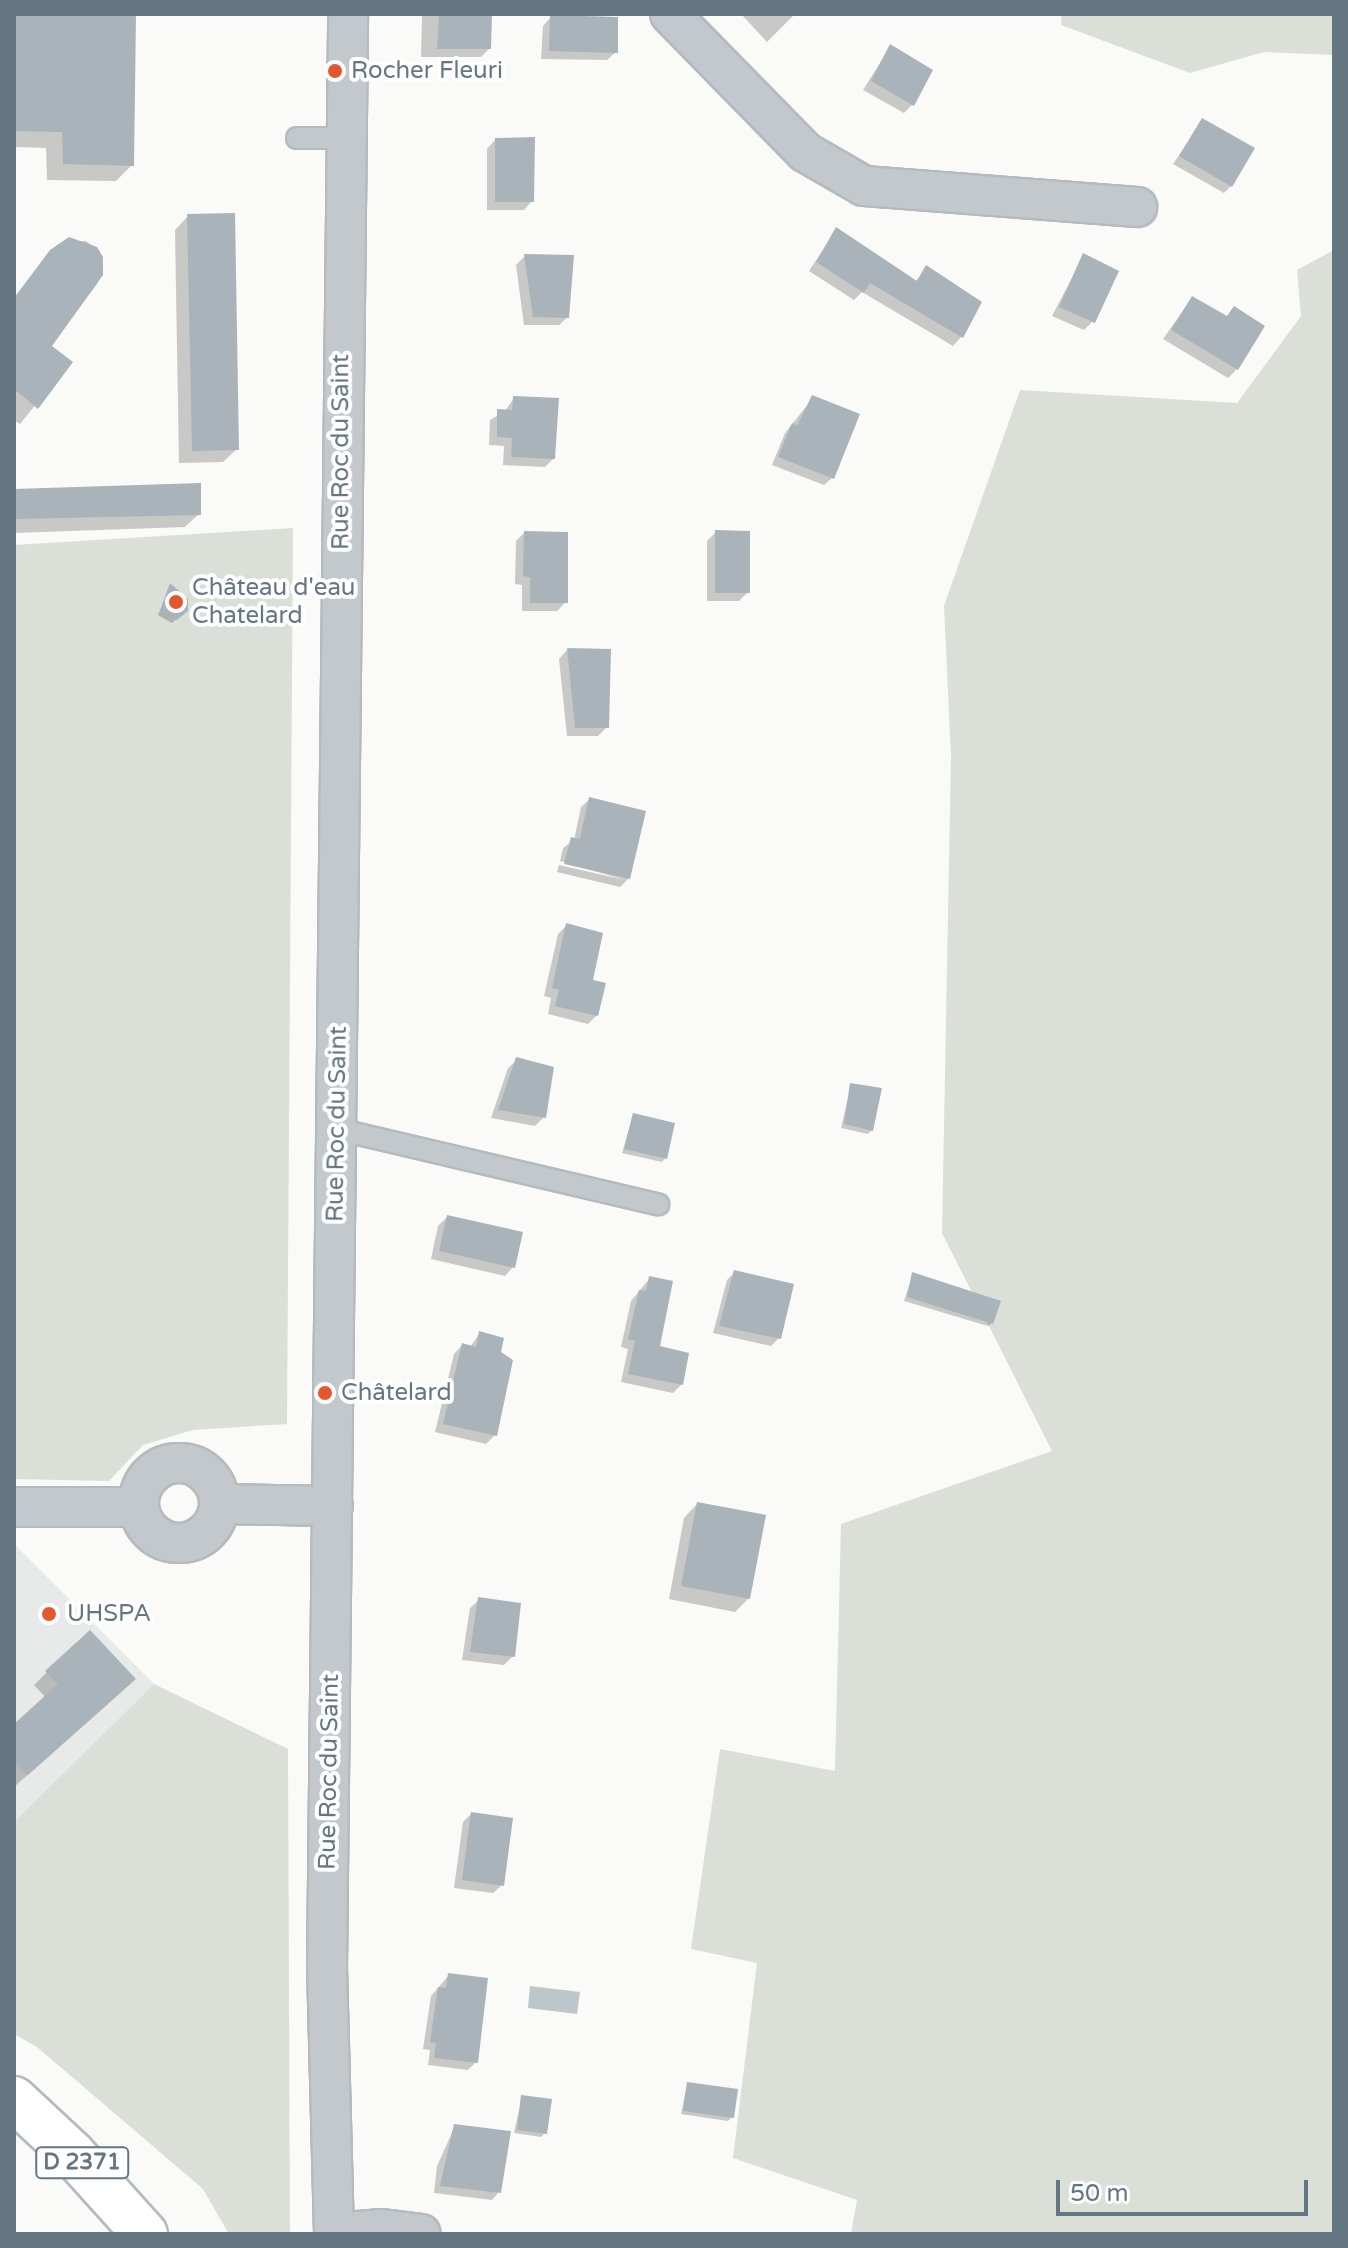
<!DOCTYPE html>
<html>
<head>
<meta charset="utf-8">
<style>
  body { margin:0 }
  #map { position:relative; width:1348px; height:2248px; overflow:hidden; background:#fafaf8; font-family:"Varela Round",sans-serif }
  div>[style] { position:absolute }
  .built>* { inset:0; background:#e8e9e9 }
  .green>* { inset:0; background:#dadfd7 }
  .water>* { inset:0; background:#bbc7cb }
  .shadow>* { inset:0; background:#0003 }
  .building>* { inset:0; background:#aab3b9 }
  .roads { filter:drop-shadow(2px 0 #b5babe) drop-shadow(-2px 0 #b5babe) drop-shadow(0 2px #b5babe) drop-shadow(0 -2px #b5babe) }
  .service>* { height:20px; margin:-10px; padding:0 10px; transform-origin:10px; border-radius:10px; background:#c3c8cc }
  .minor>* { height:38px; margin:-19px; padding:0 19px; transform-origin:19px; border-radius:19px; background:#c3c8cc }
  .minor>.ring { margin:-19px; padding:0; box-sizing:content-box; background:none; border:38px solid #c3c8cc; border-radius:50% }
  .primary>* { height:44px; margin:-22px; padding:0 22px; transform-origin:22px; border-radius:22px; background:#fff }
  .dots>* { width:22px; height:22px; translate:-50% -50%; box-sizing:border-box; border:4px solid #fff; border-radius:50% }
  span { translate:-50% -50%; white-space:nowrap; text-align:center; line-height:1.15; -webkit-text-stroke:8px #fff; paint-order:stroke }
  .shield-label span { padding:2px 6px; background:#fff; border:2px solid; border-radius:6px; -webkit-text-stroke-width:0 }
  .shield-label { font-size:22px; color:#657683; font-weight:700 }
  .poi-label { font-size:24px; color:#657683 }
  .left { translate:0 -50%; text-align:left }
  .street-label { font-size:24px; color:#657683 }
  .frame { position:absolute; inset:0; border:16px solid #657683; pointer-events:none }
  .scale { position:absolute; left:1056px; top:2180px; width:252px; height:36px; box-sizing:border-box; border:4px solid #657683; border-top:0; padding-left:10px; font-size:24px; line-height:28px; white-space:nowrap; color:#657683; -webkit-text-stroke:6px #fff; paint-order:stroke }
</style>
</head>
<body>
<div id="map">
  <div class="built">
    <div style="clip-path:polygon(14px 1544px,154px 1684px,14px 1822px)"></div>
  </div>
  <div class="green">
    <div style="clip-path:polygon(1062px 14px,1334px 14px,1334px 55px,1264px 52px,1190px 73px,1061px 25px)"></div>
    <div style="clip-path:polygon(1334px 250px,1334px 2234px,851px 2234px,857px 2200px,733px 2158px,757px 1963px,691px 1949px,720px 1749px,835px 1771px,841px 1524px,1052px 1451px,942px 1233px,951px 756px,944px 606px,1020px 390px,1237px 403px,1301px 316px,1297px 270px)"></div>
    <div style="clip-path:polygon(293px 528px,287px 1424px,193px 1430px,143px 1445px,109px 1481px,14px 1479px,14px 545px)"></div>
    <div style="clip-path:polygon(154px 1684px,288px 1749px,290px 2234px,229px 2234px,203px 2189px,37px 2047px,14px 2034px,14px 1822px)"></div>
  </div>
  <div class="water">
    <div style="clip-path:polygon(530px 1986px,580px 1992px,577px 2014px,528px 2008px)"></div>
  </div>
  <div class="shadow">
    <div style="clip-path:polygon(14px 14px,134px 14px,132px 165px,116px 181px,47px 180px,46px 148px,14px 147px)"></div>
    <div style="clip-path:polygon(422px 14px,490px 14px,489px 49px,481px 57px,421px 57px)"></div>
    <div style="clip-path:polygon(741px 14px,795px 14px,767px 42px)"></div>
    <div style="clip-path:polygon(551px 17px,616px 52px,607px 60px,541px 59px,543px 26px)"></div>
    <div style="clip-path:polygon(890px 47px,912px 105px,904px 113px,863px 90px)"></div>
    <div style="clip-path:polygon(1203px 120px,1231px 186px,1224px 193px,1173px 164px)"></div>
    <div style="clip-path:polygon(495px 140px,532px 201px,524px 210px,487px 210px,487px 149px)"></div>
    <div style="clip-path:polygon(188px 216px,237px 449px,223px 462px,179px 463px,175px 230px)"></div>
    <div style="clip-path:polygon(836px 230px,915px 282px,927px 268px,980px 303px,961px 337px,953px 346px,862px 292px,854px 300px,809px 271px)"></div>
    <div style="clip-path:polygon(64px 241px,86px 241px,95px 248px,102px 267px,97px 284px,49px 347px,70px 362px,20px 424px,14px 420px,14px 298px)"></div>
    <div style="clip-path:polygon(1084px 255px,1093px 321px,1084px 330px,1052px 316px)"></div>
    <div style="clip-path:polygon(525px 256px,568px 317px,559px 325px,524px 325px,516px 265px)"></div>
    <div style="clip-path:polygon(1192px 298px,1225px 318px,1234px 309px,1237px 369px,1228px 378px,1163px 339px)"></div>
    <div style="clip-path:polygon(514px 398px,554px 458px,545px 467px,503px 465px,504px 446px,489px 445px,490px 420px,505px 411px)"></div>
    <div style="clip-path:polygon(813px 398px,832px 478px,824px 485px,772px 465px,785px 433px)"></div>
    <div style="clip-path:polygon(14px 491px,199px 514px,185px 527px,14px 533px)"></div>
    <div style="clip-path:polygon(716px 532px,748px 592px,739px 601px,707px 601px,707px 541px)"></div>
    <div style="clip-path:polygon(524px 533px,566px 602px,557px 611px,522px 611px,522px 585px,515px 584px,516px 541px)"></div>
    <div style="clip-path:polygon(170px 586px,186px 610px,172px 623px,158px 615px)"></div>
    <div style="clip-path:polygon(567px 650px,607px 727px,598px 736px,567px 736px,559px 659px)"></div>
    <div style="clip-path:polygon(590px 799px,629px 878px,620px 887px,557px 872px,559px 865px,625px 880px,560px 861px,563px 848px,574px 840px,581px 807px)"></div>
    <div style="clip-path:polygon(567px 925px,591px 981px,597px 1015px,588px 1024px,548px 1014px,551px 998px,544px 996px,558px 934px)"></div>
    <div style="clip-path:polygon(517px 1060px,544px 1117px,535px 1126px,491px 1118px,508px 1068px)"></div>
    <div style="clip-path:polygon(851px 1085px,872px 1130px,868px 1134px,841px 1128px)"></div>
    <div style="clip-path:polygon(633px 1115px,665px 1158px,662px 1162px,622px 1153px)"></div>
    <div style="clip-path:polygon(447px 1217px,513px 1267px,505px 1276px,431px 1259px,438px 1226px)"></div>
    <div style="clip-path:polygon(735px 1272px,779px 1338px,771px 1346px,713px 1333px,727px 1280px)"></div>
    <div style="clip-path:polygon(913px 1274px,992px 1323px,988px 1326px,904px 1301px)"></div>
    <div style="clip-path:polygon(650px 1278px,658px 1347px,682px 1384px,673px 1393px,621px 1382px,628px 1349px,621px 1347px,631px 1301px)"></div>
    <div style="clip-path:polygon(480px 1333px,495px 1435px,486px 1444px,435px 1432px,454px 1354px,462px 1345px,470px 1347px)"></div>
    <div style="clip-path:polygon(697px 1504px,749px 1598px,735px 1612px,669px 1599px,684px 1518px)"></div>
    <div style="clip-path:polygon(479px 1600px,513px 1656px,504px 1665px,462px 1660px,470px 1608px)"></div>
    <div style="clip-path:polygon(47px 1672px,121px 1692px,14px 1787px,14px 1727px,46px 1698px,34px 1685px)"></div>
    <div style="clip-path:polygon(471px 1814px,502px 1885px,493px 1893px,454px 1888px,463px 1822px)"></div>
    <div style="clip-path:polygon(449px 1975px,476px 2062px,468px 2070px,428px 2065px,430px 2050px,423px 2049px,431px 1996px)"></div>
    <div style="clip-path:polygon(687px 2084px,732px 2117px,728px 2121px,681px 2114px)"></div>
    <div style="clip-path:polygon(522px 2097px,545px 2133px,541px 2137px,514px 2133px)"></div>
    <div style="clip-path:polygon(455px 2126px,499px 2192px,492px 2200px,434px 2193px,437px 2166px)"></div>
  </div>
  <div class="building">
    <div style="clip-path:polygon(14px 14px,136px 14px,134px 166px,63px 164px,62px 132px,14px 131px)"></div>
    <div style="clip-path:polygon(439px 14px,492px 14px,491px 49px,437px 49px)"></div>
    <div style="clip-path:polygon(550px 15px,618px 17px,618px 53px,549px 51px)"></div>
    <div style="clip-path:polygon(890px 44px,933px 70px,914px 106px,871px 81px)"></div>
    <div style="clip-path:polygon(1202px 118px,1255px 148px,1232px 187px,1179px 156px)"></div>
    <div style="clip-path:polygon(535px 137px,534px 202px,495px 202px,495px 138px)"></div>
    <div style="clip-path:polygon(235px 213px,239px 450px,192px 451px,187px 214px)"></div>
    <div style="clip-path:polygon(836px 227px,917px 281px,926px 265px,982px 302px,963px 338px,870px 283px,864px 293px,816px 262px)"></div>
    <div style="clip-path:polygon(69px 237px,97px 247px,103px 257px,103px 275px,52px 346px,73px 362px,38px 409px,14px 389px,14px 298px,50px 250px)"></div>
    <div style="clip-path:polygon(1083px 253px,1119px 271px,1095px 323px,1059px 307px)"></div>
    <div style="clip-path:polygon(524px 254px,574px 255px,569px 318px,533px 317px)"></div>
    <div style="clip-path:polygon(1192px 296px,1227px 316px,1234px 306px,1265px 326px,1238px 370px,1171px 330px)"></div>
    <div style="clip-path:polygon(812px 395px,860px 414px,834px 479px,778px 457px,792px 423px,797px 426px)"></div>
    <div style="clip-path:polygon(513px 396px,559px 398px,555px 459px,511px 457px,512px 438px,497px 437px,497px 409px,512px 410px)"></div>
    <div style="clip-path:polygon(201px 483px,201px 515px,14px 519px,14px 489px)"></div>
    <div style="clip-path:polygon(715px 530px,750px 531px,750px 593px,715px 593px)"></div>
    <div style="clip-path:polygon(524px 531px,568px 532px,568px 603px,530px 603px,530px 577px,523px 576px)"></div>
    <div style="clip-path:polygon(170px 583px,188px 599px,188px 611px,177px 620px,160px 611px)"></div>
    <div style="clip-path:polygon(567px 648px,611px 649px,609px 728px,575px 728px)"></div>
    <div style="clip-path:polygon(589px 797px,646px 811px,630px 879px,564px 864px,571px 837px,580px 839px)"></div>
    <div style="clip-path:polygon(566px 923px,603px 933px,593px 980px,606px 983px,598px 1016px,555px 1006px,559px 990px,552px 988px)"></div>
    <div style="clip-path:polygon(516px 1057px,554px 1067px,546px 1118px,498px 1110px)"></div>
    <div style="clip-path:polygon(850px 1083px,882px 1088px,873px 1131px,844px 1124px)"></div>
    <div style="clip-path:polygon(633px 1113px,675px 1123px,667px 1159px,624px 1149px)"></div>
    <div style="clip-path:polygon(447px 1215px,523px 1232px,515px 1268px,439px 1251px)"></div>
    <div style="clip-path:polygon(734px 1270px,794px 1284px,781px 1339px,719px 1326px)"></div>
    <div style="clip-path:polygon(912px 1272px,1001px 1301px,993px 1324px,907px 1297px)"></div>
    <div style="clip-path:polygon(649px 1276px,673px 1281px,660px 1346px,689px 1353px,683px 1385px,628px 1374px,635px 1341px,628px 1339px,639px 1290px,646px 1291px)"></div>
    <div style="clip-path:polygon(479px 1331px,504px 1338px,501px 1352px,513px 1360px,497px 1436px,443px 1424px,462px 1343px,476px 1347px)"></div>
    <div style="clip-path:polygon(697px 1502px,766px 1515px,750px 1599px,681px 1586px)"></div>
    <div style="clip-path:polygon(478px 1597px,521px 1603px,515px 1657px,470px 1652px)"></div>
    <div style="clip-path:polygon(90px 1630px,136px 1679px,28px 1775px,14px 1763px,14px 1724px,58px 1684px,45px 1671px)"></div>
    <div style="clip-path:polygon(471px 1812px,513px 1818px,504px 1886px,462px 1880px)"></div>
    <div style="clip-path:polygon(448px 1973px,488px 1978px,478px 2063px,434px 2058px,436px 2043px,430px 2042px,438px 1987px,446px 1988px)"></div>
    <div style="clip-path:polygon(687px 2082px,738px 2089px,734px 2118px,683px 2111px)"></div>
    <div style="clip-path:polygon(521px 2095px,552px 2099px,547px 2134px,517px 2130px)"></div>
    <div style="clip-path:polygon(454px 2124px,511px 2131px,501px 2193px,440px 2186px)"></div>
  </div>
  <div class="roads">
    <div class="service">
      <div style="left:297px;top:138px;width:48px"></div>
      <div style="left:337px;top:1129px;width:330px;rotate:13.2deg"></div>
    </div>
    <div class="minor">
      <div style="left:670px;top:14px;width:193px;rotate:45.6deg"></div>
      <div style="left:805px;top:152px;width:68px;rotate:30deg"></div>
      <div style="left:864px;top:186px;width:274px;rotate:4.4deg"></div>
      <div class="ring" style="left:139px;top:1463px;width:42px;height:42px"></div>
      <div style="left:220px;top:1504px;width:113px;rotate:1deg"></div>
      <div style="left:14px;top:1507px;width:124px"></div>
      <div style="left:334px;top:2233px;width:48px;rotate:-4.8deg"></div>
      <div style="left:382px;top:2229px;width:39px;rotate:7deg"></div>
      <div style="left:334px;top:2234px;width:266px;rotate:-91.5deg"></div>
      <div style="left:327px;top:1968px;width:1954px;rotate:-89.38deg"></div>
    </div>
    <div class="primary">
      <div style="left:14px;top:2099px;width:79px;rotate:43deg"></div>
      <div style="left:72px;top:2153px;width:109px;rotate:48deg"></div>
    </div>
  </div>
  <div class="dots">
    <div style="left:335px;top:71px;background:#e4572e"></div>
    <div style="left:176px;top:602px;background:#e4572e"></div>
    <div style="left:325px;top:1393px;background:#e4572e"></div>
    <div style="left:49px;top:1614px;background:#e4572e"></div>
  </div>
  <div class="shield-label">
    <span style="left:82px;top:2163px">D 2371</span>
  </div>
  <div class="poi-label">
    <span class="left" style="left:351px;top:71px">Rocher Fleuri</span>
    <span class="left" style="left:192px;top:602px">Château d'eau<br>Chatelard</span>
    <span class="left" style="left:341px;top:1393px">Châtelard</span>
    <span class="left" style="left:67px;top:1614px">UHSPA</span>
  </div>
  <div class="street-label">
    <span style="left:341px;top:452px;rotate:-90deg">Rue Roc du Saint</span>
    <span style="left:337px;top:1124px;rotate:-89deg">Rue Roc du Saint</span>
    <span style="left:329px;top:1772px;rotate:-89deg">Rue Roc du Saint</span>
  </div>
  <div class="frame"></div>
  <div class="scale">50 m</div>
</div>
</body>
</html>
